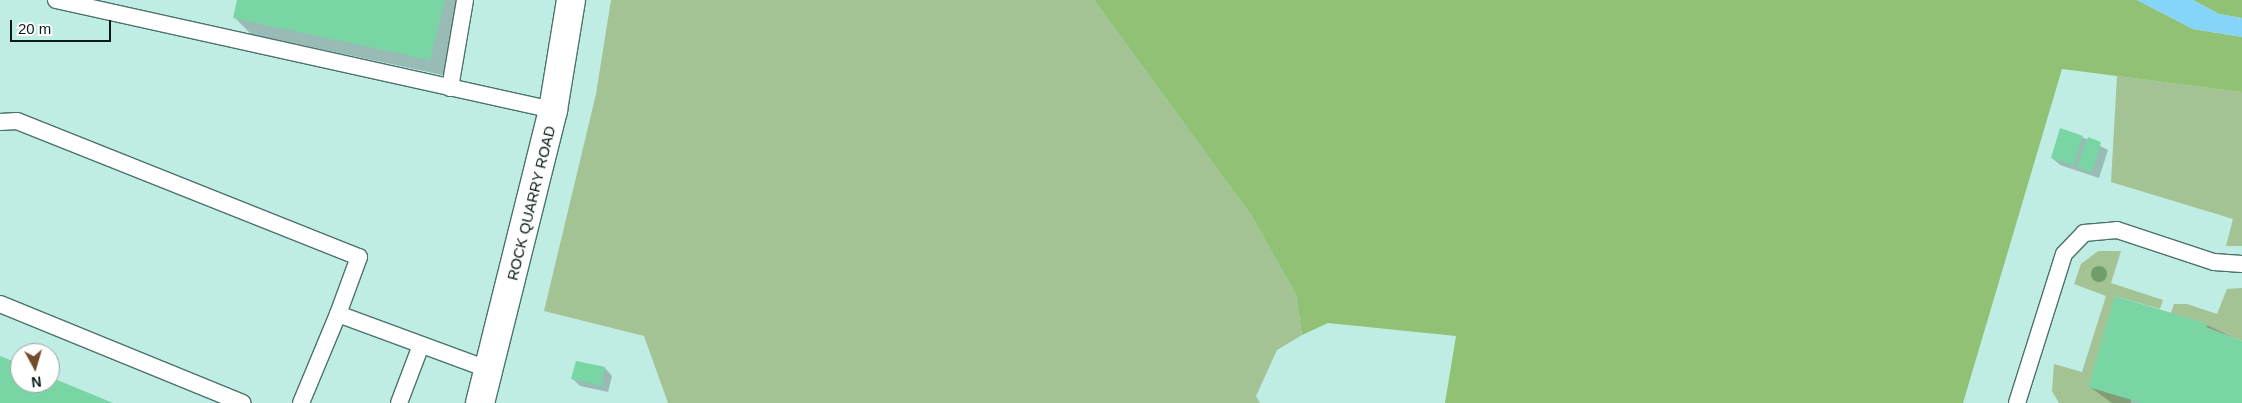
<!DOCTYPE html>
<html>
<head>
<meta charset="utf-8">
<style>
  body { margin:0 }
  #map { position:relative; width:2242px; height:403px; overflow:hidden; background:#bfece3; font-family:Helvetica,sans-serif }
  div>[style] { position:absolute }
  .green>* { inset:0; background:#a4c394 }
  .forest>* { inset:0; background:#91c175 }
  .water>* { inset:0; background:#87d4f9 }
  .shadow>* { inset:0; background:#0003 }
  .building>* { inset:0; background:#79d5a3 }
  .roads { filter:drop-shadow(1px 0 #4a736c) drop-shadow(-1px 0 #4a736c) drop-shadow(0 1px #4a736c) drop-shadow(0 -1px #4a736c) }
  .service>* { height:16px; margin:-8px; padding:0 8px; transform-origin:8px; border-radius:8px; background:#fff }
  .tertiary>* { height:28px; margin:-14px; padding:0 14px; transform-origin:14px; border-radius:14px; background:#fff }
  .trees>* { width:16px; height:16px; margin:-8px; border-radius:50%; background:#719d6d }
  span { translate:-50% -50%; white-space:nowrap; text-align:center; line-height:1.15; -webkit-text-stroke:4.5px #fff; paint-order:stroke }
  .street-label { font-size:15px; color:#0a1b19 }
  .north { position:absolute; left:10px; top:343px; width:50px; height:50px; box-sizing:border-box; background:#fff; border:1px solid #9da4a3; border-radius:50%; rotate:174deg; font-size:14px; font-weight:700; line-height:20px; text-align:center; color:#0a1b19 }
  .north::after { content:''; display:block; margin:auto; width:18px; height:22px; background:#724d29; clip-path:polygon(50% 0,100% 100%,50% 72%,0 100%) }
  .scale { position:absolute; left:10px; top:20px; width:101px; height:22px; box-sizing:border-box; border:2px solid #0a1b19; border-top:0; padding-left:6px; font-size:15px; line-height:18px; white-space:nowrap; color:#0a1b19; -webkit-text-stroke:4px #fff; paint-order:stroke }
</style>
</head>
<body>
<div id="map">
  <div class="green">
    <div style="clip-path:polygon(611px 0,1094px 0,1251px 215px,1296px 295px,1302px 335px,1277px 350px,1256px 396px,1260px 403px,668px 403px,644px 336px,544px 311px,596px 94px)"></div>
    <div style="clip-path:polygon(2117px 76px,2242px 92px,2242px 246px,2226px 246px,2233px 219px,2111px 182px)"></div>
    <div style="clip-path:polygon(2098px 251px,2121px 251px,2111px 283px,2163px 300px,2160px 309px,2115px 296px,2131px 403px,2059px 403px,2052px 391px,2054px 364px,2082px 372px,2106px 296px,2074px 284px,2081px 264px)"></div>
    <div style="clip-path:polygon(2242px 288px,2242px 341px,2171px 313px,2174px 304px,2187px 304px,2217px 314px,2227px 289px)"></div>
  </div>
  <div class="forest">
    <div style="clip-path:polygon(1094px 0,2137px 0,2193px 29px,2242px 37px,2242px 92px,2062px 69px,1963px 403px,1445px 403px,1456px 336px,1328px 323px,1302px 335px,1296px 295px,1251px 215px)"></div>
    <div style="clip-path:polygon(2193px 0,2242px 0,2242px 18px,2219px 14px)"></div>
  </div>
  <div class="water">
    <div style="clip-path:polygon(2137px 0,2193px 0,2219px 14px,2242px 18px,2242px 37px,2193px 29px)"></div>
  </div>
  <div class="shadow">
    <div style="clip-path:polygon(239px 0,465px 0,447px 76px,251px 34px,235px 18px)"></div>
    <div style="clip-path:polygon(2082px 137px,2108px 150px,2099px 178px,2060px 165px,2052px 158px)"></div>
    <div style="clip-path:polygon(2207px 325px,2242px 342px,2242px 403px,2112px 403px,2090px 387px)"></div>
    <div style="clip-path:polygon(605px 368px,612px 376px,608px 392px,580px 386px,573px 379px)"></div>
  </div>
  <div class="building">
    <div style="clip-path:polygon(237px 0,445px 0,430px 60px,233px 18px)"></div>
    <div style="clip-path:polygon(2060px 128px,2083px 136px,2073px 165px,2051px 158px)"></div>
    <div style="clip-path:polygon(2088px 137px,2101px 142px,2092px 172px,2077px 167px)"></div>
    <div style="clip-path:polygon(2115px 296px,2208px 324px,2206px 328px,2242px 341px,2242px 403px,2142px 403px,2088px 387px)"></div>
    <div style="clip-path:polygon(0 356px,20px 364px,20px 383px,50px 383px,50px 377px,113px 403px,0 403px)"></div>
    <div style="clip-path:polygon(576px 361px,605px 367px,601px 386px,571px 379px)"></div>
  </div>
  <div class="roads">
    <div class="service">
      <div style="left:56px;top:0;width:509px;rotate:12.48deg"></div>
      <div style="left:450px;top:88px;width:89px;rotate:-80.3deg"></div>
      <div style="left:0;top:122px;width:17px;rotate:-3deg"></div>
      <div style="left:17px;top:121px;width:368px;rotate:21.7deg"></div>
      <div style="left:359px;top:257px;width:61px;rotate:110.2deg"></div>
      <div style="left:338px;top:314px;width:162px;rotate:20.2deg"></div>
      <div style="left:0;top:304px;width:262px;rotate:22.2deg"></div>
      <div style="left:301px;top:403px;width:96px;rotate:-67.4deg"></div>
      <div style="left:399px;top:403px;width:62px;rotate:-69.2deg"></div>
      <div style="left:2017px;top:403px;width:156px;rotate:-72.5deg"></div>
      <div style="left:2064px;top:254px;width:29px;rotate:-46deg"></div>
      <div style="left:2084px;top:233px;width:33px;rotate:-5deg"></div>
      <div style="left:2117px;top:230px;width:102px;rotate:18.3deg"></div>
      <div style="left:2214px;top:262px;width:28px;rotate:4deg"></div>
    </div>
    <div class="tertiary">
      <div style="left:480px;top:403px;width:302px;rotate:-76deg"></div>
      <div style="left:553px;top:110px;width:111px;rotate:-80.7deg"></div>
    </div>
  </div>
  <div class="trees">
    <div style="left:2099px;top:274px"></div>
  </div>
  <div class="street-label">
    <span style="left:531px;top:203px;rotate:-76deg">ROCK QUARRY ROAD</span>
  </div>
  <div class="north">N</div>
  <div class="scale">20 m</div>
</div>
</body>
</html>
